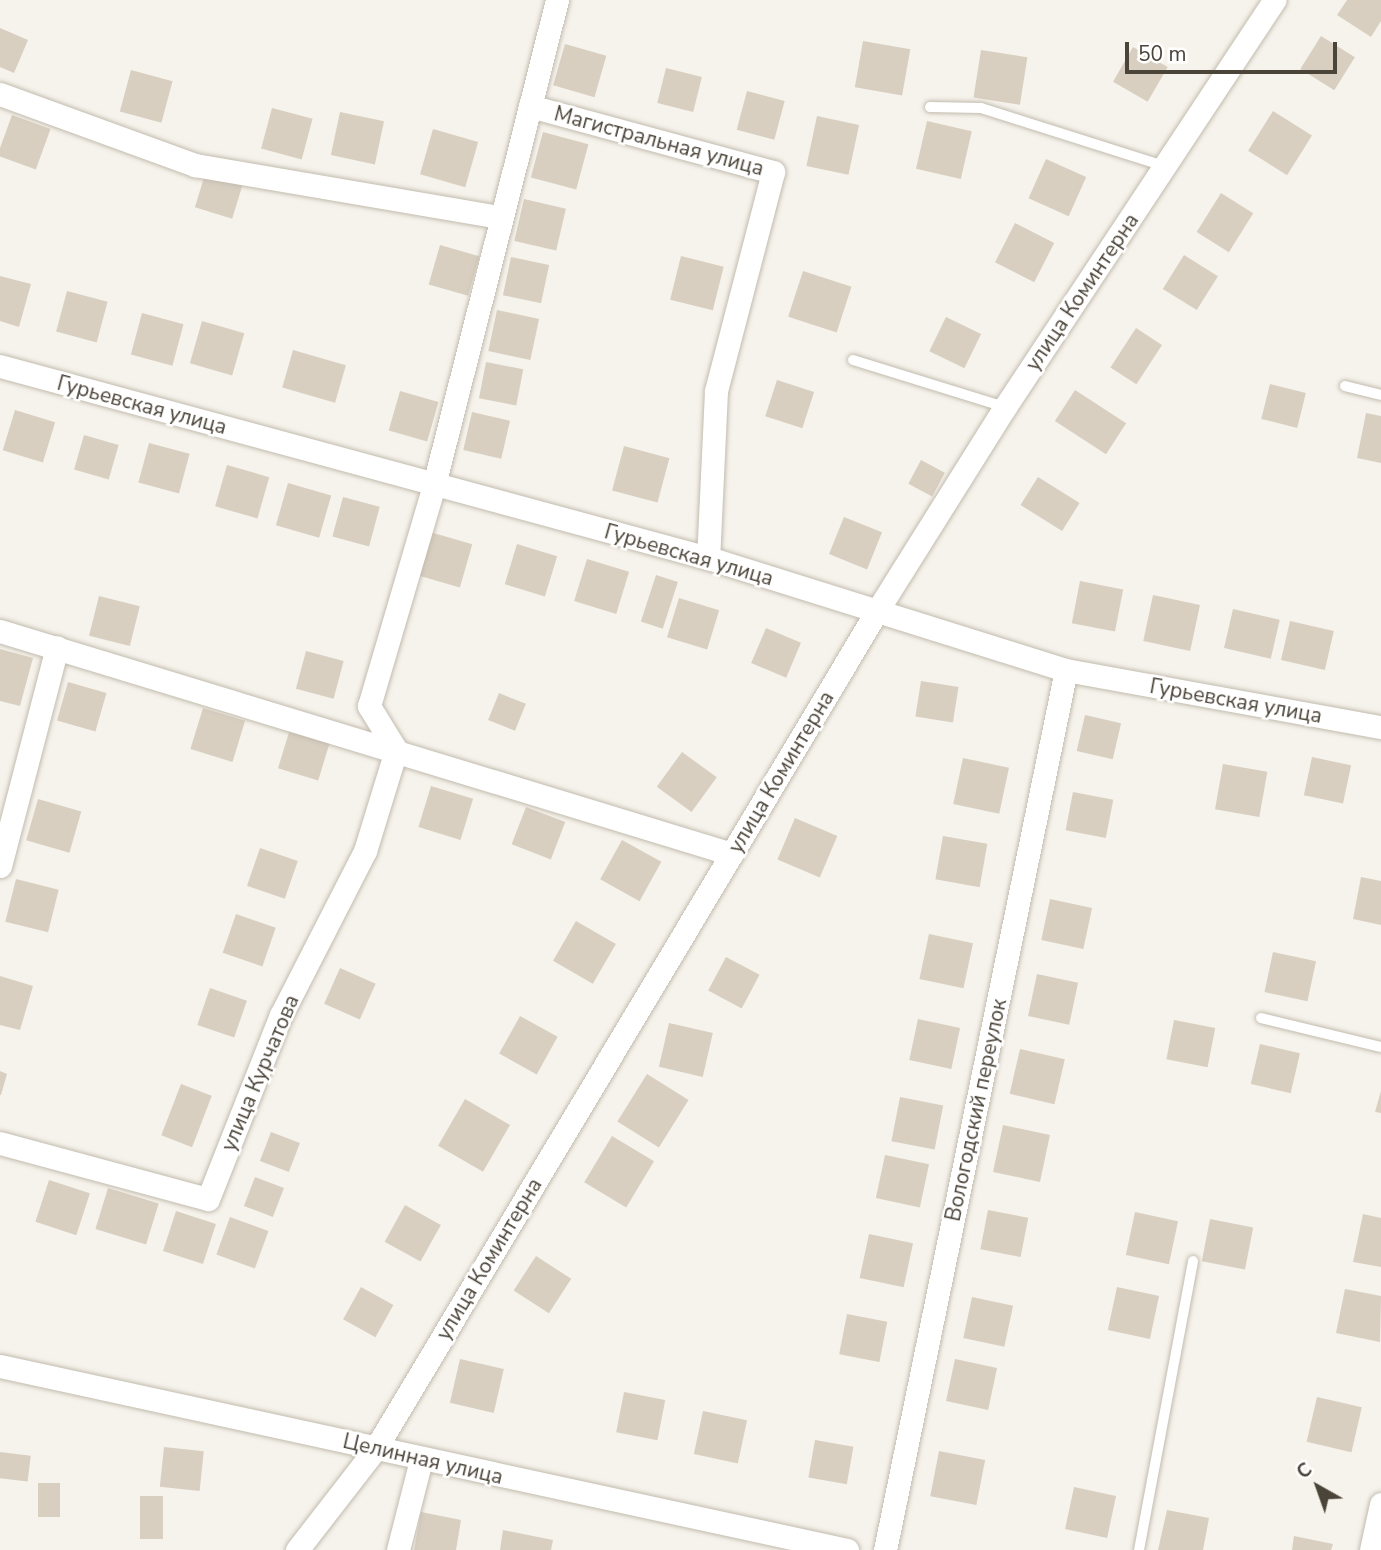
<!DOCTYPE html>
<meta charset="utf-8">
<style>
body{margin:0}
#map{position:relative;width:1381px;height:1550px;overflow:hidden;background:#f6f3ec;font-family:"Nunito Sans",sans-serif}
div>[style]{position:absolute}
[style*='--x']{left:calc(var(--x)*1px);top:calc(var(--y)*1px);width:calc(var(--w)*1px);rotate:calc(var(--a)*1deg)}
.building>*{inset:0;background:#d8cfc1;transform-origin:0 0}
.roads{filter:drop-shadow(0 0 2px #c2bbae) drop-shadow(0 0 2px #c2bbae)}
.lane>*{height:10px;margin:-5px;padding:0 5px;transform-origin:5px;border-radius:5px;background:#fff}
.street>*{height:23px;margin:-11.5px;padding:0 11.5px;transform-origin:11.5px;border-radius:11.5px;background:#fff}
span{translate:-50% -50%;white-space:nowrap;text-align:center;line-height:1.15;-webkit-text-stroke:5px #fff;paint-order:stroke}
.street-label{font-size:21px;color:#4b4439}
.north{position:absolute;left:1283px;top:1452px;width:70px;height:70px;-webkit-text-stroke:5px #fff;paint-order:stroke;rotate:320deg;font-size:19px;font-weight:700;line-height:28px;text-align:center;color:#4b4439}
.north::after{content:'';display:block;margin:auto;width:24px;height:32px;background:#4b4439;clip-path:polygon(50% 0,100% 100%,50% 72%,0 100%)}
.scale{position:absolute;left:1125px;top:42px;width:212px;height:32px;box-sizing:border-box;border:4px solid #4b4439;border-top:0;padding-left:9px;font-size:21px;line-height:24px;white-space:nowrap;color:#4b4439;-webkit-text-stroke:5px #fff;paint-order:stroke}
</style>
<div id="map">
<div class="building">
<div style="clip-path:polygon(1347px 0,1381px 0,1381px 21px,1371px 37px,1337px 15px)"></div>
<div style="clip-path:polygon(0 28px,28px 40px,14px 73px,0 67px)"></div>
<div style="left:1321px;top:36px;width:40px;height:39px;rotate:32deg"></div>
<div style="left:863px;top:41px;width:48px;height:47px;rotate:10deg"></div>
<div style="left:565px;top:44px;width:43px;height:43px;rotate:16deg"></div>
<div style="left:1133px;top:47px;width:40px;height:40px;rotate:30deg"></div>
<div style="left:981px;top:50px;width:47px;height:48px;rotate:9deg"></div>
<div style="left:666px;top:68px;width:37px;height:36px;rotate:14deg"></div>
<div style="left:131px;top:70px;width:43px;height:43px;rotate:15deg"></div>
<div style="left:747px;top:91px;width:39px;height:40px;rotate:15deg"></div>
<div style="left:272px;top:108px;width:42px;height:42px;rotate:15deg"></div>
<div style="left:1273px;top:111px;width:46px;height:47px;rotate:32deg"></div>
<div style="left:340px;top:112px;width:45px;height:44px;rotate:12deg"></div>
<div style="left:12px;top:115px;width:41px;height:43px;rotate:20deg"></div>
<div style="left:817px;top:116px;width:43px;height:51px;rotate:12deg"></div>
<div style="left:927px;top:121px;width:46px;height:49px;rotate:13deg"></div>
<div style="left:433px;top:129px;width:47px;height:47px;rotate:16deg"></div>
<div style="left:543px;top:132px;width:47px;height:47px;rotate:15deg"></div>
<div style="left:1046px;top:159px;width:44px;height:43px;rotate:24deg"></div>
<div style="left:206px;top:171px;width:39px;height:38px;rotate:17deg"></div>
<div style="left:1221px;top:193px;width:38px;height:46px;rotate:32deg"></div>
<div style="left:524px;top:199px;width:43px;height:43px;rotate:13deg"></div>
<div style="left:1015px;top:223px;width:44px;height:44px;rotate:27deg"></div>
<div style="left:440px;top:245px;width:41px;height:41px;rotate:16deg"></div>
<div style="left:1184px;top:255px;width:40px;height:40px;rotate:32deg"></div>
<div style="left:681px;top:256px;width:44px;height:45px;rotate:14deg"></div>
<div style="left:511px;top:257px;width:39px;height:39px;rotate:12deg"></div>
<div style="left:803px;top:271px;width:51px;height:48px;rotate:18deg"></div>
<div style="clip-path:polygon(0 276px,31px 284px,19px 327px,0 321px)"></div>
<div style="left:67px;top:291px;width:42px;height:42px;rotate:15deg"></div>
<div style="left:497px;top:310px;width:43px;height:42px;rotate:12deg"></div>
<div style="left:142px;top:313px;width:43px;height:43px;rotate:15deg"></div>
<div style="left:946px;top:317px;width:39px;height:38px;rotate:26deg"></div>
<div style="left:202px;top:321px;width:44px;height:44px;rotate:16deg"></div>
<div style="left:1136px;top:328px;width:31px;height:47px;rotate:33deg"></div>
<div style="left:293px;top:350px;width:55px;height:39px;rotate:16deg"></div>
<div style="left:486px;top:362px;width:38px;height:37px;rotate:11deg"></div>
<div style="left:777px;top:380px;width:39px;height:38px;rotate:18deg"></div>
<div style="left:1270px;top:384px;width:37px;height:36px;rotate:14deg"></div>
<div style="left:1075px;top:390px;width:61px;height:37px;rotate:33deg"></div>
<div style="left:400px;top:391px;width:40px;height:41px;rotate:16deg"></div>
<div style="left:15px;top:410px;width:42px;height:42px;rotate:17deg"></div>
<div style="left:472px;top:412px;width:39px;height:39px;rotate:13deg"></div>
<div style="clip-path:polygon(1366px 413px,1381px 416px,1381px 463px,1357px 458px)"></div>
<div style="left:84px;top:435px;width:36px;height:36px;rotate:16deg"></div>
<div style="left:149px;top:443px;width:42px;height:41px;rotate:15deg"></div>
<div style="left:624px;top:446px;width:47px;height:46px;rotate:15deg"></div>
<div style="left:921px;top:460px;width:27px;height:27px;rotate:28deg"></div>
<div style="left:227px;top:465px;width:44px;height:43px;rotate:16deg"></div>
<div style="left:1038px;top:477px;width:49px;height:33px;rotate:32deg"></div>
<div style="left:288px;top:483px;width:45px;height:44px;rotate:16deg"></div>
<div style="left:343px;top:497px;width:38px;height:41px;rotate:15deg"></div>
<div style="left:844px;top:517px;width:41px;height:40px;rotate:22deg"></div>
<div style="left:430px;top:532px;width:44px;height:45px;rotate:16deg"></div>
<div style="left:517px;top:544px;width:42px;height:42px;rotate:17deg"></div>
<div style="left:587px;top:559px;width:44px;height:44px;rotate:17deg"></div>
<div style="left:656px;top:575px;width:23px;height:49px;rotate:18deg"></div>
<div style="left:1080px;top:581px;width:44px;height:43px;rotate:11deg"></div>
<div style="left:1153px;top:595px;width:48px;height:47px;rotate:12deg"></div>
<div style="left:99px;top:596px;width:42px;height:41px;rotate:14deg"></div>
<div style="left:679px;top:598px;width:42px;height:41px;rotate:17deg"></div>
<div style="left:1233px;top:609px;width:48px;height:40px;rotate:13deg"></div>
<div style="left:1290px;top:621px;width:45px;height:40px;rotate:13deg"></div>
<div style="left:766px;top:628px;width:38px;height:38px;rotate:23deg"></div>
<div style="clip-path:polygon(0 649px,33px 658px,20px 706px,0 701px)"></div>
<div style="left:306px;top:651px;width:39px;height:39px;rotate:15deg"></div>
<div style="left:921px;top:681px;width:38px;height:36px;rotate:9deg"></div>
<div style="left:68px;top:682px;width:40px;height:40px;rotate:16deg"></div>
<div style="left:499px;top:693px;width:29px;height:29px;rotate:22deg"></div>
<div style="left:203px;top:708px;width:44px;height:43px;rotate:17deg"></div>
<div style="left:1085px;top:715px;width:37px;height:37px;rotate:13deg"></div>
<div style="left:290px;top:729px;width:42px;height:41px;rotate:17deg"></div>
<div style="left:682px;top:752px;width:43px;height:43px;rotate:36deg"></div>
<div style="left:1312px;top:757px;width:40px;height:39px;rotate:12deg"></div>
<div style="left:963px;top:758px;width:47px;height:47px;rotate:12deg"></div>
<div style="left:1223px;top:764px;width:45px;height:46px;rotate:10deg"></div>
<div style="left:431px;top:786px;width:44px;height:43px;rotate:17deg"></div>
<div style="left:1073px;top:792px;width:41px;height:39px;rotate:11deg"></div>
<div style="left:38px;top:799px;width:45px;height:43px;rotate:16deg"></div>
<div style="left:526px;top:807px;width:42px;height:40px;rotate:21deg"></div>
<div style="left:795px;top:818px;width:46px;height:45px;rotate:23deg"></div>
<div style="left:943px;top:836px;width:45px;height:44px;rotate:10deg"></div>
<div style="left:622px;top:840px;width:45px;height:45px;rotate:29deg"></div>
<div style="left:260px;top:848px;width:40px;height:40px;rotate:19deg"></div>
<div style="clip-path:polygon(1361px 877px,1381px 881px,1381px 925px,1353px 919px)"></div>
<div style="left:16px;top:879px;width:44px;height:44px;rotate:14deg"></div>
<div style="left:1050px;top:899px;width:43px;height:42px;rotate:12deg"></div>
<div style="left:236px;top:914px;width:42px;height:41px;rotate:19deg"></div>
<div style="left:576px;top:921px;width:46px;height:46px;rotate:30deg"></div>
<div style="left:929px;top:934px;width:45px;height:46px;rotate:12deg"></div>
<div style="left:1273px;top:952px;width:44px;height:41px;rotate:12deg"></div>
<div style="left:726px;top:957px;width:38px;height:38px;rotate:28deg"></div>
<div style="left:340px;top:968px;width:39px;height:39px;rotate:24deg"></div>
<div style="left:1037px;top:974px;width:42px;height:43px;rotate:12deg"></div>
<div style="clip-path:polygon(0 976px,33px 986px,20px 1030px,0 1025px)"></div>
<div style="left:210px;top:988px;width:39px;height:39px;rotate:19deg"></div>
<div style="left:520px;top:1016px;width:43px;height:43px;rotate:29deg"></div>
<div style="left:918px;top:1019px;width:43px;height:42px;rotate:12deg"></div>
<div style="left:1174px;top:1020px;width:42px;height:40px;rotate:11deg"></div>
<div style="left:669px;top:1023px;width:45px;height:45px;rotate:13deg"></div>
<div style="left:1260px;top:1044px;width:41px;height:41px;rotate:13deg"></div>
<div style="left:1020px;top:1049px;width:46px;height:46px;rotate:13deg"></div>
<div style="clip-path:polygon(0 1071px,7px 1074px,1px 1095px,0 1095px)"></div>
<div style="left:647px;top:1074px;width:49px;height:56px;rotate:32deg"></div>
<div style="left:181px;top:1084px;width:33px;height:55px;rotate:21deg"></div>
<div style="clip-path:polygon(1381px 1091px,1381px 1113px,1375px 1112px)"></div>
<div style="left:900px;top:1097px;width:44px;height:45px;rotate:11deg"></div>
<div style="left:465px;top:1099px;width:52px;height:54px;rotate:30deg"></div>
<div style="left:1003px;top:1125px;width:48px;height:48px;rotate:12deg"></div>
<div style="left:271px;top:1132px;width:31px;height:31px;rotate:21deg"></div>
<div style="left:612px;top:1136px;width:49px;height:54px;rotate:31deg"></div>
<div style="left:885px;top:1155px;width:45px;height:44px;rotate:12deg"></div>
<div style="left:255px;top:1177px;width:31px;height:31px;rotate:21deg"></div>
<div style="left:49px;top:1180px;width:43px;height:44px;rotate:18deg"></div>
<div style="left:108px;top:1188px;width:53px;height:43px;rotate:17deg"></div>
<div style="left:405px;top:1205px;width:41px;height:42px;rotate:29deg"></div>
<div style="left:988px;top:1210px;width:41px;height:40px;rotate:11deg"></div>
<div style="left:176px;top:1211px;width:42px;height:42px;rotate:18deg"></div>
<div style="left:1135px;top:1212px;width:44px;height:44px;rotate:12deg"></div>
<div style="clip-path:polygon(1363px 1214px,1381px 1218px,1381px 1267px,1353px 1262px)"></div>
<div style="left:230px;top:1217px;width:41px;height:40px;rotate:20deg"></div>
<div style="left:1210px;top:1219px;width:44px;height:43px;rotate:11deg"></div>
<div style="left:869px;top:1234px;width:45px;height:45px;rotate:12deg"></div>
<div style="left:536px;top:1256px;width:42px;height:41px;rotate:33deg"></div>
<div style="left:361px;top:1287px;width:37px;height:37px;rotate:29deg"></div>
<div style="left:1117px;top:1287px;width:43px;height:44px;rotate:12deg"></div>
<div style="clip-path:polygon(1345px 1289px,1381px 1296px,1380px 1342px,1336px 1333px)"></div>
<div style="left:972px;top:1297px;width:42px;height:42px;rotate:12deg"></div>
<div style="left:847px;top:1314px;width:41px;height:41px;rotate:11deg"></div>
<div style="left:460px;top:1359px;width:45px;height:45px;rotate:13deg"></div>
<div style="left:955px;top:1359px;width:43px;height:43px;rotate:12deg"></div>
<div style="left:624px;top:1392px;width:42px;height:41px;rotate:11deg"></div>
<div style="left:1317px;top:1397px;width:46px;height:46px;rotate:13deg"></div>
<div style="left:703px;top:1411px;width:45px;height:44px;rotate:12deg"></div>
<div style="left:815px;top:1440px;width:39px;height:38px;rotate:10deg"></div>
<div style="left:164px;top:1447px;width:40px;height:40px;rotate:6deg"></div>
<div style="left:939px;top:1451px;width:47px;height:46px;rotate:11deg"></div>
<div style="left:0;top:1452px;width:31px;height:26px;rotate:7deg"></div>
<div style="left:38px;top:1483px;width:22px;height:34px"></div>
<div style="left:1074px;top:1487px;width:43px;height:43px;rotate:12deg"></div>
<div style="left:140px;top:1496px;width:23px;height:43px"></div>
<div style="clip-path:polygon(1167px 1510px,1209px 1518px,1203px 1550px,1158px 1550px)"></div>
<div style="clip-path:polygon(421px 1512px,461px 1520px,456px 1550px,414px 1550px)"></div>
<div style="clip-path:polygon(503px 1530px,553px 1540px,551px 1550px,500px 1550px)"></div>
<div style="clip-path:polygon(1294px 1536px,1333px 1544px,1331px 1550px,1292px 1550px)"></div>
</div>
<div class="roads">
<div class="lane">
<div style="--x:930;--y:107;--w:51;--a:1.1"></div>
<div style="--x:981;--y:108;--w:192;--a:17.6"></div>
<div style="--x:853;--y:360;--w:159;--a:17.2"></div>
<div style="--x:1345;--y:386;--w:37;--a:14"></div>
<div style="--x:1261;--y:1018;--w:123;--a:13.6"></div>
<div style="--x:1139;--y:1550;--w:294;--a:-79.4"></div>
</div>
<div class="street">
<div style="--x:0;--y:94;--w:208;--a:20"></div>
<div style="--x:195;--y:165;--w:309;--a:9.7"></div>
<div style="--x:530;--y:106;--w:252;--a:15.2"></div>
<div style="--x:773;--y:172;--w:226;--a:104.6"></div>
<div style="--x:716;--y:391;--w:167;--a:92.7"></div>
<div style="--x:0;--y:366;--w:734;--a:15.17"></div>
<div style="--x:708;--y:558;--w:375;--a:17.4"></div>
<div style="--x:1066;--y:670;--w:320;--a:10.3"></div>
<div style="--x:0;--y:631;--w:765;--a:16.94"></div>
<div style="--x:0;--y:866;--w:226;--a:-75.4"></div>
<div style="--x:0;--y:1143;--w:215;--a:15.1"></div>
<div style="--x:208;--y:1199;--w:198;--a:-68.4"></div>
<div style="--x:281;--y:1015;--w:184;--a:-62.9"></div>
<div style="--x:365;--y:851;--w:106;--a:-72.9"></div>
<div style="--x:396;--y:750;--w:52;--a:-121.5"></div>
<div style="--x:369;--y:706;--w:230;--a:-73.6"></div>
<div style="--x:434;--y:485;--w:500;--a:-75.77"></div>
<div style="--x:0;--y:1366;--w:867;--a:12.26"></div>
<div style="--x:297;--y:1550;--w:129;--a:-52.2"></div>
<div style="--x:376;--y:1448;--w:975;--a:-59.1"></div>
<div style="--x:877;--y:611;--w:241;--a:-57.9"></div>
<div style="--x:1005;--y:407;--w:488;--a:-56.5"></div>
<div style="--x:398;--y:1550;--w:93;--a:-75.7"></div>
<div style="--x:885;--y:1550;--w:898;--a:-78.38"></div>
<div style="--x:1371;--y:1550;--w:47;--a:-77.7"></div>
</div>
</div>
<div class="street-label">
<span style="left:659px;top:141px;rotate:15deg">Магистральная улица</span>
<span style="left:1082px;top:292px;rotate:-56deg">улица Коминтерна</span>
<span style="left:142px;top:405px;rotate:15deg">Гурьевская улица</span>
<span style="left:689px;top:555px;rotate:16deg">Гурьевская улица</span>
<span style="left:1236px;top:701px;rotate:10deg">Гурьевская улица</span>
<span style="left:781px;top:772px;rotate:-59deg">улица Коминтерна</span>
<span style="left:260px;top:1073px;rotate:-67deg">улица Курчатова</span>
<span style="left:976px;top:1110px;rotate:-78deg">Вологодский переулок</span>
<span style="left:489px;top:1259px;rotate:-59deg">улица Коминтерна</span>
<span style="left:423px;top:1459px;rotate:13deg">Целинная улица</span>
</div>
<div class="north">С</div>
<div class="scale">50 m</div>
</div>
